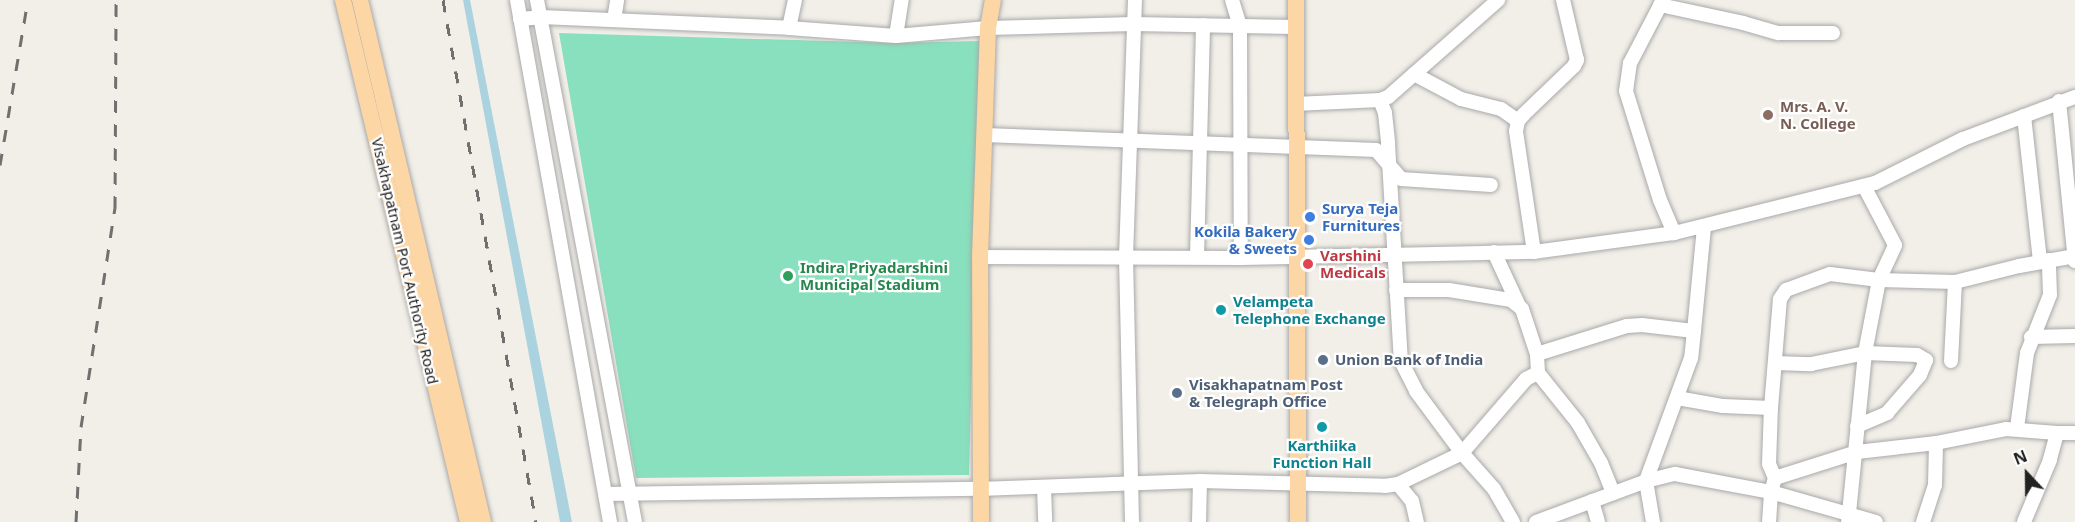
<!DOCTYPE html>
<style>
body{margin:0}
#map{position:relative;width:2075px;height:522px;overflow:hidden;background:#f2efe9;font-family:"Noto Sans",sans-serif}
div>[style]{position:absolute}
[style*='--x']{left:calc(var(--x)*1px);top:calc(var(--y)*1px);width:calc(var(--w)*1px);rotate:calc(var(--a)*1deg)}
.pitch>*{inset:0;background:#88e0be}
.water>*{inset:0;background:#aad3df}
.roads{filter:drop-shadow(0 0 2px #a9a9a9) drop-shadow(0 0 2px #a9a9a9)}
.minor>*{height:14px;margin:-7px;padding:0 7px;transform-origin:7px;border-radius:7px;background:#fff}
.major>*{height:16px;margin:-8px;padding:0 8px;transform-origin:8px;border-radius:8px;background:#fcd6a4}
.rail>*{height:3px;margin-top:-1.5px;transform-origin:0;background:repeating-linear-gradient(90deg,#707070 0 12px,transparent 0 24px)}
.dots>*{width:16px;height:16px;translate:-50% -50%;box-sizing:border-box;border:3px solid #fff;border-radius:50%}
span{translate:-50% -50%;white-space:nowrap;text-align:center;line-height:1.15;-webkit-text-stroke:4.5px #fff;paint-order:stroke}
.education-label{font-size:15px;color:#785e54;font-weight:700}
.left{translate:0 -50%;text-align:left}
.shop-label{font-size:15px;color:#366cbe;font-weight:700}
.right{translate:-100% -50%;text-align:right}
.health-label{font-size:15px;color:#be3a42;font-weight:700}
.street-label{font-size:15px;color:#222}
.leisure-label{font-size:15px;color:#27864d;font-weight:700}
.culture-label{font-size:15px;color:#0d838f;font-weight:700}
.service-label{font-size:15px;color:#4e5e75;font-weight:700}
.north{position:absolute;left:1997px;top:444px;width:60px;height:60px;-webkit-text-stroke:4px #fff;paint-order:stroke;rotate:338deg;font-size:16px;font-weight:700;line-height:24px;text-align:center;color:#222}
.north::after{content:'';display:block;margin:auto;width:21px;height:27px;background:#222;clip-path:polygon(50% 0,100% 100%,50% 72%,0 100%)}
</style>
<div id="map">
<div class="pitch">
<div style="clip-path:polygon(559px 33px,893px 43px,980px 41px,969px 475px,636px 478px)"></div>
</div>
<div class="water">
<div style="clip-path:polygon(463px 0,470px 0,572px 522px,560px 522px)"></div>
</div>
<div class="roads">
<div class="minor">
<div style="--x:517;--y:0;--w:530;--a:79.9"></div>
<div style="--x:537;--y:0;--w:531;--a:79.37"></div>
<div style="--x:1232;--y:0;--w:27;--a:73"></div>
<div style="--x:1240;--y:26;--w:232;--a:89.8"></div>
<div style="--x:1663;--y:0;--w:71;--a:117.6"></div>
<div style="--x:1630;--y:63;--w:28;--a:98"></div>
<div style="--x:1626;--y:91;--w:114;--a:72.7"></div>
<div style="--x:1660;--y:200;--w:36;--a:67"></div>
<div style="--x:1660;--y:5;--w:85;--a:12.2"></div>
<div style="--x:1743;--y:23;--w:37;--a:16"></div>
<div style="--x:1779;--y:33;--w:54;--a:0"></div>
<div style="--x:520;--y:19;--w:21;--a:-5"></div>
<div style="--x:541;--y:17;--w:248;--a:2.5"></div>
<div style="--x:789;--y:28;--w:107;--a:4.3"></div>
<div style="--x:896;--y:36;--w:92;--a:-5"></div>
<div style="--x:988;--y:28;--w:145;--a:-1.6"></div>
<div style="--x:1133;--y:24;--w:161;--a:1.1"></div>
<div style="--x:614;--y:20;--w:20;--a:-81"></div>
<div style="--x:789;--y:28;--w:29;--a:-78"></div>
<div style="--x:896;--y:36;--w:36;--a:-81"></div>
<div style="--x:1414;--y:74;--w:53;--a:28"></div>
<div style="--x:1461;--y:99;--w:41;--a:14"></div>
<div style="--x:1501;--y:109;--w:21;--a:35"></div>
<div style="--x:1380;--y:100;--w:14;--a:69"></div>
<div style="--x:1385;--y:113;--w:31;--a:84"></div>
<div style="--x:1388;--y:144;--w:217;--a:86.6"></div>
<div style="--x:1401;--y:361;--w:34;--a:63"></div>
<div style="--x:1416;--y:391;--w:77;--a:53.4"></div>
<div style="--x:1462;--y:453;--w:98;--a:-49.1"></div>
<div style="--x:1526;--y:379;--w:13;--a:-27"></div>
<div style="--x:1538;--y:373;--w:64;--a:51.3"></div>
<div style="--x:1578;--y:423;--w:46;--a:60.1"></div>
<div style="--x:1601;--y:463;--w:32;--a:68"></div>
<div style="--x:2059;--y:101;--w:161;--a:84.3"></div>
<div style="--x:1295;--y:104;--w:85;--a:-2.7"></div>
<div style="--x:1380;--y:100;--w:9;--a:-21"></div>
<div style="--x:1388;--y:97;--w:147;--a:-41.4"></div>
<div style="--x:2024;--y:116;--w:147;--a:83.7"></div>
<div style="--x:985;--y:135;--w:391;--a:2.2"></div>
<div style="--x:1376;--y:150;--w:38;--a:49"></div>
<div style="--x:1401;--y:179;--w:90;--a:3.8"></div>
<div style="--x:1494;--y:252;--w:57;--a:65.2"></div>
<div style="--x:1534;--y:252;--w:122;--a:-98.5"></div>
<div style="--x:1516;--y:131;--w:10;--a:-79"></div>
<div style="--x:1518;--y:121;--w:9;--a:-49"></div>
<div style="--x:1524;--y:114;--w:69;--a:-43.8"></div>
<div style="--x:1574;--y:66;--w:7;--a:-63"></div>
<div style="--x:1577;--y:60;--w:62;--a:-103.1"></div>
<div style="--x:980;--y:257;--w:261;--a:0.2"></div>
<div style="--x:1241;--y:258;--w:293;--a:-1.2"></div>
<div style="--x:1534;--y:252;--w:141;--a:-7.7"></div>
<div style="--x:1674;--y:233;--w:207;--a:-14"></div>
<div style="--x:1875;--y:183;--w:98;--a:-26.6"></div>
<div style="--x:1963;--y:139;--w:120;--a:-20.6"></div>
<div style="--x:1197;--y:257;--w:232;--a:-88.5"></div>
<div style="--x:1396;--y:290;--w:53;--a:0"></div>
<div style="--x:1449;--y:290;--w:63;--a:9.2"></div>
<div style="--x:1511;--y:300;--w:14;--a:39"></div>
<div style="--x:1522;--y:309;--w:47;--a:71.6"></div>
<div style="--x:1694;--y:331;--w:103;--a:-84.5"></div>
<div style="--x:2031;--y:337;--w:44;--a:-1.3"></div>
<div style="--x:1951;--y:361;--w:79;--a:-87.1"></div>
<div style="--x:1775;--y:363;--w:36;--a:2"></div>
<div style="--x:1811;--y:364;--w:55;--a:-11.5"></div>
<div style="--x:1865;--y:353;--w:170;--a:95.7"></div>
<div style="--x:1538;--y:373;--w:19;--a:-93"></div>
<div style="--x:1537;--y:354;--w:94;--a:-17.3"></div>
<div style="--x:1627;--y:326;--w:15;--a:-4"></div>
<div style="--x:1642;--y:325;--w:52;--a:6.6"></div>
<div style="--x:1694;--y:331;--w:27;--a:96"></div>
<div style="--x:1691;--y:358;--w:131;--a:110.1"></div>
<div style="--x:1646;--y:481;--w:42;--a:80.3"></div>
<div style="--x:1677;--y:398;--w:47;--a:9.9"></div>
<div style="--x:1723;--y:406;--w:48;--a:2.4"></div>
<div style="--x:1857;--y:426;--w:33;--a:-23"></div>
<div style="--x:1887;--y:413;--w:50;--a:-49"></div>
<div style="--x:1920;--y:375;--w:16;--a:-68"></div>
<div style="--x:1926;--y:360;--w:10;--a:-151"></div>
<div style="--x:1917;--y:355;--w:52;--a:-177.8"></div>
<div style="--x:1865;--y:353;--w:74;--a:-79.1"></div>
<div style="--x:1879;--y:280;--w:38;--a:-65"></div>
<div style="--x:1895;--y:245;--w:67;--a:-117.7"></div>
<div style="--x:2017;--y:428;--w:76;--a:-82.4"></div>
<div style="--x:2027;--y:353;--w:62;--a:-68.4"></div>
<div style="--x:2050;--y:295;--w:35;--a:-92"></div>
<div style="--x:2057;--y:433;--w:18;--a:0"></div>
<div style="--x:1775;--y:478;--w:15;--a:-113"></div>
<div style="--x:1769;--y:464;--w:56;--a:-88"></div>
<div style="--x:1771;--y:408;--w:109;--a:-85.3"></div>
<div style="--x:1780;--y:299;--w:11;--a:-56"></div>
<div style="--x:1786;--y:290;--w:47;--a:-20"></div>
<div style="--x:1830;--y:274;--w:49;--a:7"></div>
<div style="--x:1879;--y:280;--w:76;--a:1.5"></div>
<div style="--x:1955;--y:282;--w:66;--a:-14"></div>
<div style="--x:2019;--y:266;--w:57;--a:-10.1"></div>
<div style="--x:1398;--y:484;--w:22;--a:51"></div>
<div style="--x:1412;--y:501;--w:22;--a:77"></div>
<div style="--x:1044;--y:487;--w:35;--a:88"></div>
<div style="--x:605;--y:494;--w:374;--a:-0.8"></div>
<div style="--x:979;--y:489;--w:221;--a:-2.1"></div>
<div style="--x:1200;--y:481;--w:185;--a:1.5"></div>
<div style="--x:1385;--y:486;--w:13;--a:-9"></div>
<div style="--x:1398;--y:484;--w:71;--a:-25.8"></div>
<div style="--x:1462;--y:453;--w:48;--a:48.4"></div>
<div style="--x:1494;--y:489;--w:38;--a:60"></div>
<div style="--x:1592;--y:501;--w:22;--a:74"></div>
<div style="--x:1132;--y:522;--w:265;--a:-91.3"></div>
<div style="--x:1126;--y:257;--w:257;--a:-88"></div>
<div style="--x:1199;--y:522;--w:41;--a:-88.6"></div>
<div style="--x:1536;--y:522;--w:117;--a:-20.4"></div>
<div style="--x:1646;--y:481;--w:30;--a:-14"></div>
<div style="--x:1675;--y:474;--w:98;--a:10.6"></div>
<div style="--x:1771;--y:492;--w:15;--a:-74"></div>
<div style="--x:1775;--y:478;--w:86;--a:-17.6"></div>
<div style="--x:1857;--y:452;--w:80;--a:-6.5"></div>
<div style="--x:1936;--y:443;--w:71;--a:-11.3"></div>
<div style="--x:2006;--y:429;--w:51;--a:4.5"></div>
<div style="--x:2057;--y:433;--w:28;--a:105"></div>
<div style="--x:2050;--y:460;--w:67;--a:112.8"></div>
<div style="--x:1769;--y:522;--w:30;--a:-86"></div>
<div style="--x:1771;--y:492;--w:109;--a:15.9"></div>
<div style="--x:1923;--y:522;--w:39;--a:-72"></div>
<div style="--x:1935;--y:485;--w:42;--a:-88.6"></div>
</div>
<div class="major">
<div style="--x:343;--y:0;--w:537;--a:76.53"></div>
<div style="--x:360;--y:0;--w:536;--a:76.74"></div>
<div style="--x:1296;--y:0;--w:522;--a:89.78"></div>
<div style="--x:981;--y:522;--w:265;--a:-90.2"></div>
<div style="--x:980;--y:257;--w:229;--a:-88"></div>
<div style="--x:988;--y:28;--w:28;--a:-80"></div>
</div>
</div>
<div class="rail">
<div style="--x:443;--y:0;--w:530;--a:79.9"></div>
<div style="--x:0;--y:165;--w:167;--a:-80.4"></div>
<div style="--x:76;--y:522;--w:95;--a:-87"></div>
<div style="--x:81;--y:427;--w:222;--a:-81.2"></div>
<div style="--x:115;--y:208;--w:208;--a:-89.7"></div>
</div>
<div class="dots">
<div style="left:1768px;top:115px;background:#8d6e63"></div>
<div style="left:1310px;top:217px;background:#3f7fe0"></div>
<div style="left:1309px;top:240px;background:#3f7fe0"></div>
<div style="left:1308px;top:264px;background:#e0444e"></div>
<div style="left:788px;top:276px;background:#2e9e5b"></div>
<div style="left:1221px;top:310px;background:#0f9aa8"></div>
<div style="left:1323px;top:360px;background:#5c6f8a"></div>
<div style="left:1177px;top:393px;background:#5c6f8a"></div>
<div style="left:1322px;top:427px;background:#0f9aa8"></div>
</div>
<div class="education-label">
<span class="left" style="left:1780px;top:115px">Mrs. A. V.<br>N. College</span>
</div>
<div class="shop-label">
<span class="left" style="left:1322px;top:217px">Surya Teja<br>Furnitures</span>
<span class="right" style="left:1297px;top:240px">Kokila Bakery<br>&amp; Sweets</span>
</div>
<div class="health-label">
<span class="left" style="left:1320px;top:264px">Varshini<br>Medicals</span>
</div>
<div class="street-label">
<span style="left:405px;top:261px;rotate:77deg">Visakhapatnam Port Authority Road</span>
</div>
<div class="leisure-label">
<span class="left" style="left:800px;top:276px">Indira Priyadarshini<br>Municipal Stadium</span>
</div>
<div class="culture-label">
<span class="left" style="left:1233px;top:310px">Velampeta<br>Telephone Exchange</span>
<span style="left:1322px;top:454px">Karthiika<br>Function Hall</span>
</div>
<div class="service-label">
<span class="left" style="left:1335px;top:360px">Union Bank of India</span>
<span class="left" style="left:1189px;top:393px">Visakhapatnam Post<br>&amp; Telegraph Office</span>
</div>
<div class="north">N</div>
</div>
